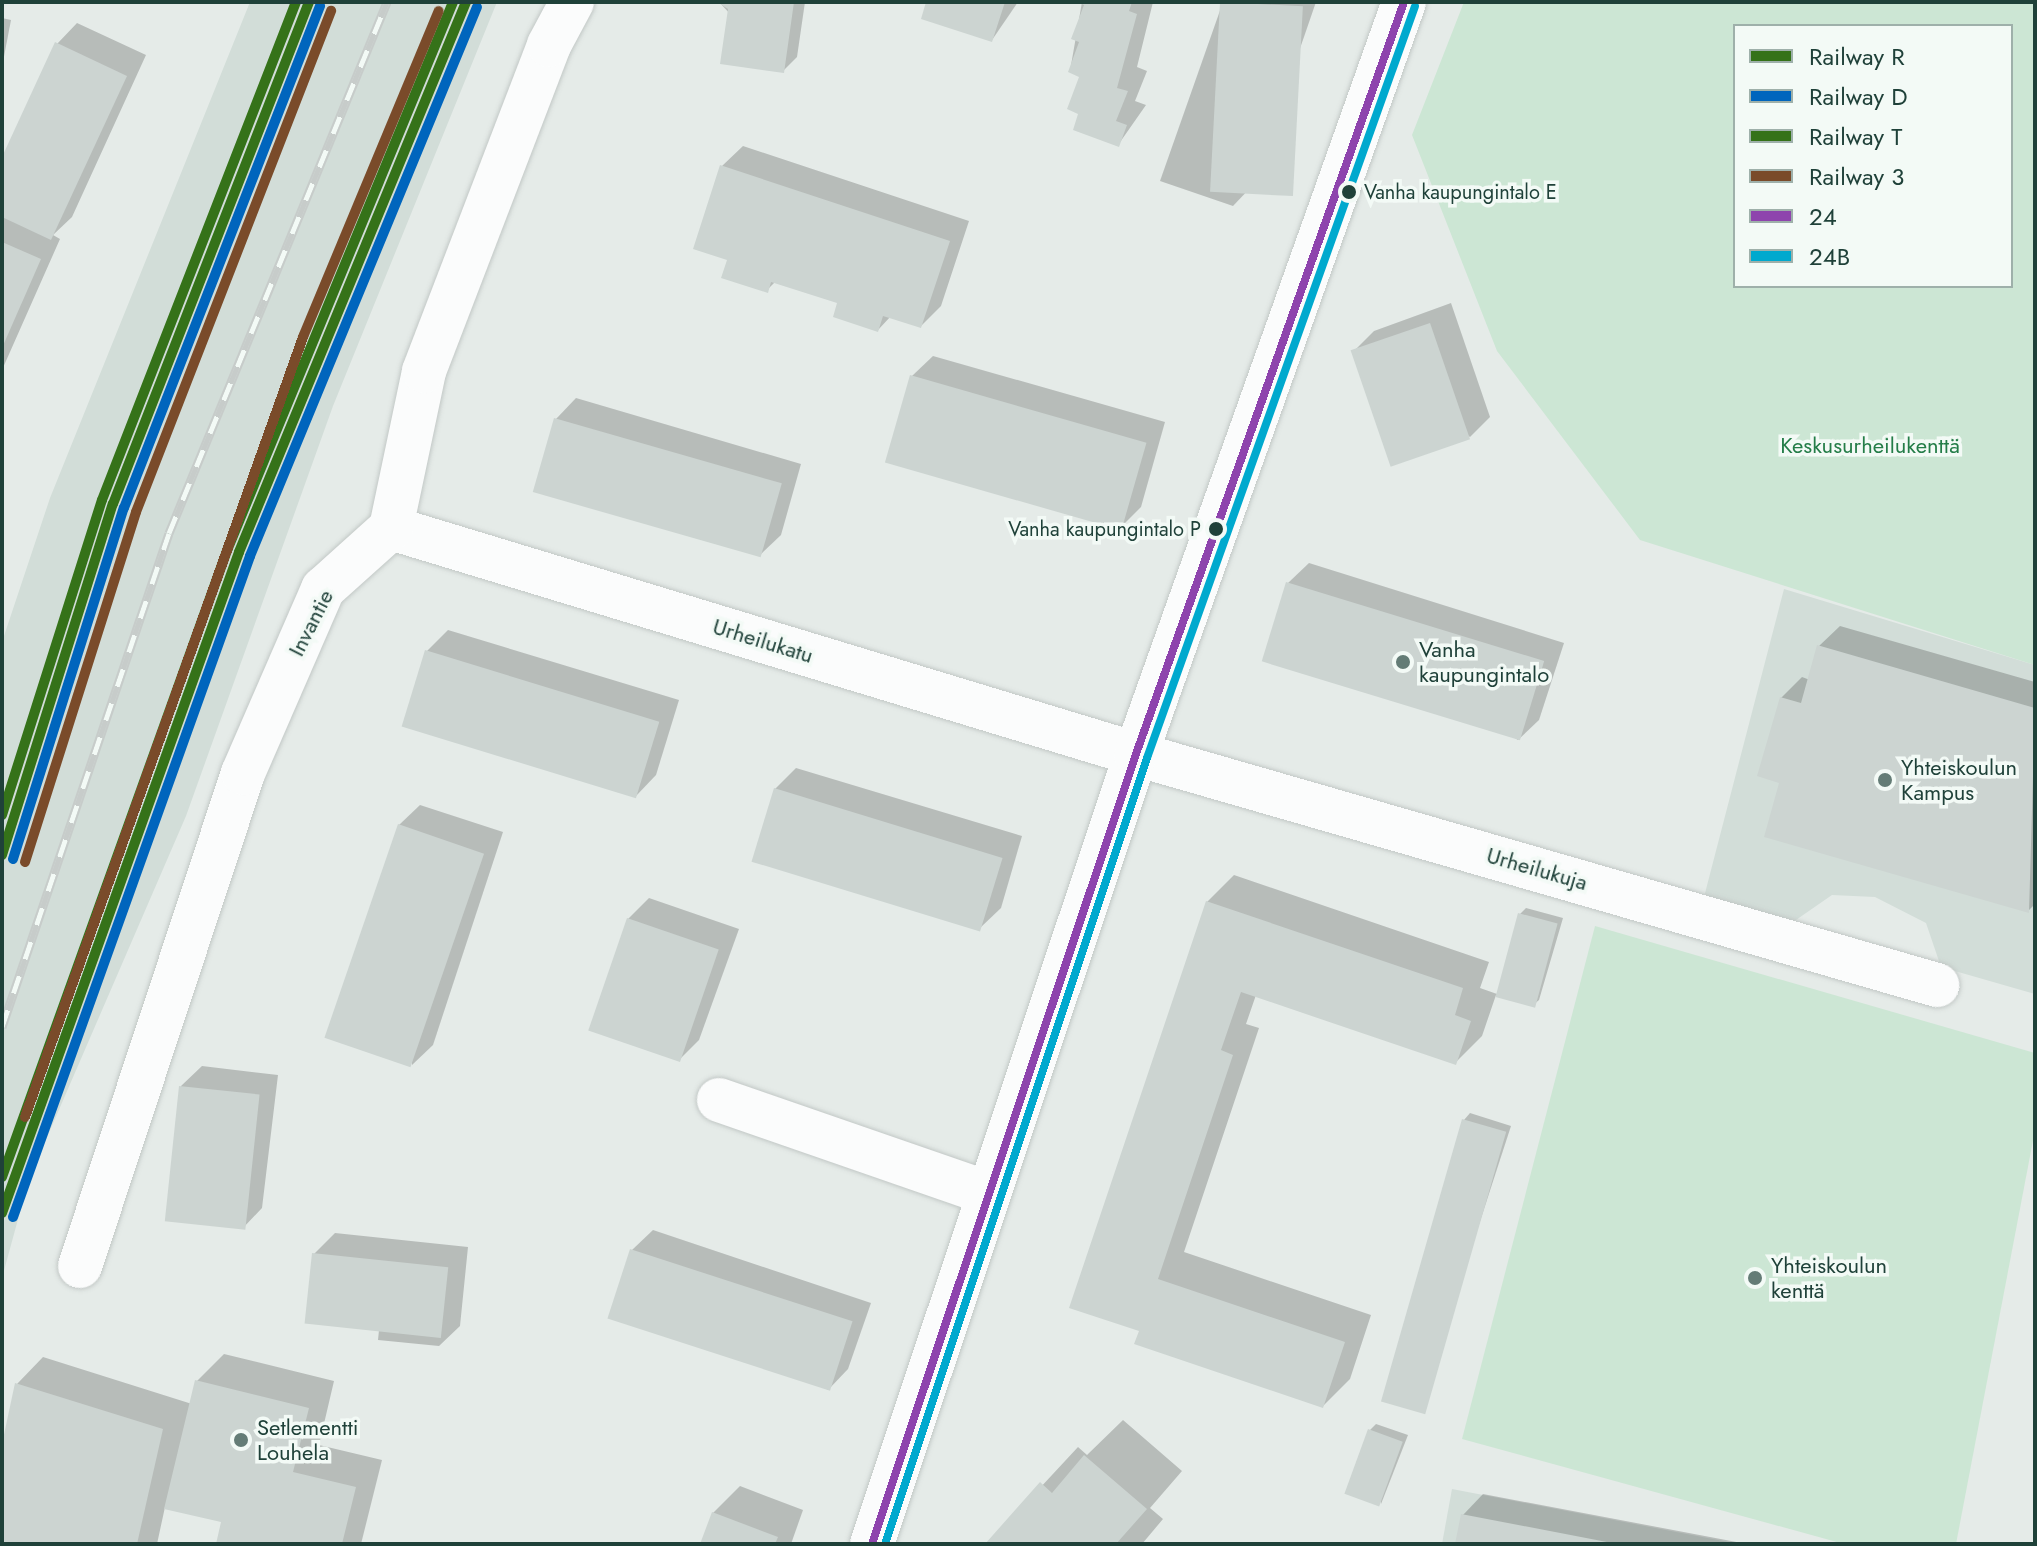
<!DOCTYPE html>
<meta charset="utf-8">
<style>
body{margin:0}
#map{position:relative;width:2037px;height:1546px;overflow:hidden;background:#e5ebe8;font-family:Jost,sans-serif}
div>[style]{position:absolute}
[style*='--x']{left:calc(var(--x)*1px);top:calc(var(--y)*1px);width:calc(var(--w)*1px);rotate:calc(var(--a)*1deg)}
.built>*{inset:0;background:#d2ddd8}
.green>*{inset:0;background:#cce6d4}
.shadow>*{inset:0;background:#0003}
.building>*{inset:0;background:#ccd4d1;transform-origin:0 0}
.roads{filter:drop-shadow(0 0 2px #c2c8c6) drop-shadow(0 0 2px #c2c8c6)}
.minor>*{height:44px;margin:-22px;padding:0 22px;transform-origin:22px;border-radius:22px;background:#fbfcfc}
.rail>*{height:9px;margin-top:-4.5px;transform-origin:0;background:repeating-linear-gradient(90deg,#f3faf6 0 18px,#c7ccca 0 36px);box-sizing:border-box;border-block:2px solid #c7ccca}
.bus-1>*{height:8px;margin:-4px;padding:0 4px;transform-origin:4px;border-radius:4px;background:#8e44ad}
.bus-2>*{height:8px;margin:-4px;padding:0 4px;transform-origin:4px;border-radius:4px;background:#00a9ce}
.rail-1>*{height:10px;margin:-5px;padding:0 5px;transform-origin:5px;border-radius:5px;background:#357219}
.rail-2>*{height:10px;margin:-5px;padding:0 5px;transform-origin:5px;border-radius:5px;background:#0065bd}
.rail-3>*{height:10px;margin:-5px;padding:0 5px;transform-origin:5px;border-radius:5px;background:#357219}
.rail-4>*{height:10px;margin:-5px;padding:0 5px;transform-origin:5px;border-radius:5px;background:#7a4b2a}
.dots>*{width:22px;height:22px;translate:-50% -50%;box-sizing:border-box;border:4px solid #f3faf6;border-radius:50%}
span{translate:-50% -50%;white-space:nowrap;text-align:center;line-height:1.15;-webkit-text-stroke:7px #f3faf6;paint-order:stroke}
.bus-label{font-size:20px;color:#1f4139}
.left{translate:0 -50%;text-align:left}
.right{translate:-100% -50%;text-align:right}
.park-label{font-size:22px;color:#247d48}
.street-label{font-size:22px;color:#1f4139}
.poi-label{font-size:22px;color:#1f4139}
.frame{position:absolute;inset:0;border:4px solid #1f4139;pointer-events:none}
.legend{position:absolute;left:1733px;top:24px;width:280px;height:264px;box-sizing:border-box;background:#f3faf6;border:2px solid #9eb0aa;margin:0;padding:10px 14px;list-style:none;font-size:24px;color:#1f4139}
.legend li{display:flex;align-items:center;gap:16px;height:40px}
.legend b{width:40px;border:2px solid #9eb0aa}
</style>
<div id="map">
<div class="built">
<div style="clip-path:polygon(250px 2px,497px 2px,333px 406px,186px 816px,29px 1179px,2px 1278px,2px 642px,50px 498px)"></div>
<div style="clip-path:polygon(1784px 589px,2035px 665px,2035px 994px,1941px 967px,1926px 923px,1875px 897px,1832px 895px,1793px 922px,1704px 897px)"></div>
<div style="clip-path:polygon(1452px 1489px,1739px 1544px,1442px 1544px)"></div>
</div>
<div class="green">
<div style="clip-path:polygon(evenodd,1464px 2px,2035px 2px,2035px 665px,1640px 540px,1497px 351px,1412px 135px,1464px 2px,2011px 26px,2011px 286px,1735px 286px,1735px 26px,2011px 26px)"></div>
<div style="clip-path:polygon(1595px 926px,2035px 1053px,2035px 1130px,1956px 1544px,1844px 1544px,1462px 1439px)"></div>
</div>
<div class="shadow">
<div style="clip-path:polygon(719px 2px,805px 2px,797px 57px,783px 71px)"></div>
<div style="clip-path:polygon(928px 2px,1018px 2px,992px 40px)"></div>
<div style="clip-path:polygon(1082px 2px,1153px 2px,1137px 67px,1147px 71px,1135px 101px,1146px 105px,1118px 145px,1081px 112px,1082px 76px,1070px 71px)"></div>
<div style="clip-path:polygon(1223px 2px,1316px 2px,1253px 185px,1233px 206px,1160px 181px)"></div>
<div style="clip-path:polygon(2px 18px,11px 20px,2px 67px)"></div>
<div style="clip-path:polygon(77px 23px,146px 55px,72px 217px,53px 235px,60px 239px,2px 370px,2px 162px,57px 44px)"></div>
<div style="clip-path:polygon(743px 146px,969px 221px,941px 306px,921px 326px,891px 316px,878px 330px,840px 302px,776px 281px,767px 290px,730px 259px,722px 166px)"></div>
<div style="clip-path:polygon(1451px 303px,1490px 417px,1470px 437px,1354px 351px,1374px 331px)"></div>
<div style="clip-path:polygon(933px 356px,1165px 422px,1141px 507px,1120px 528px,912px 376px)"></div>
<div style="clip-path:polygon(576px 398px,801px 464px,781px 535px,760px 555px,556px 419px)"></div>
<div style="clip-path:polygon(1309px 563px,1564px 643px,1539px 720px,1518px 740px,1288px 583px)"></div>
<div style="clip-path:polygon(1840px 626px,2035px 682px,2035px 904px,2028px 911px,1782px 781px,1781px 698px,1802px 677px,1810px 680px,1819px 646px)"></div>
<div style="clip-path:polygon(448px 630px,679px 700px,656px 775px,636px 796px,427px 651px)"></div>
<div style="clip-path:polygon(796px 768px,1022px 836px,1001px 908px,980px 928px,775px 789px)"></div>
<div style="clip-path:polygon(420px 805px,503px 832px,433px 1045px,412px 1065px,399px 825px)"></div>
<div style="clip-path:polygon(1234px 875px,1489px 962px,1480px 988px,1497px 994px,1520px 914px,1526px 908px,1563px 918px,1539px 1000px,1532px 1006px,1496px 995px,1482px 1036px,1455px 1063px,1256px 995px,1246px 1024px,1259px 1028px,1184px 1252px,1371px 1315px,1350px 1379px,1323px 1406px,1141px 1330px,1207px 902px)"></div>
<div style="clip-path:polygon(649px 898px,739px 929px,699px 1040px,679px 1060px,628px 919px)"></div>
<div style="clip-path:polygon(202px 1066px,278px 1075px,262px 1208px,242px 1229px,183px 1147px,174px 1146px,181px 1086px)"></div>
<div style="clip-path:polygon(1470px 1113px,1511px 1126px,1418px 1412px,1464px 1120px)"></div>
<div style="clip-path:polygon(653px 1230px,871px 1303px,848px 1369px,828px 1390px,632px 1250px)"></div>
<div style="clip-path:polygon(335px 1233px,468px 1247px,460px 1326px,439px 1346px,378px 1340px,379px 1330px,314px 1254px)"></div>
<div style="clip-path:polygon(224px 1354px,334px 1381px,319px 1445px,382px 1460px,361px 1544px,218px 1544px,223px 1520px,165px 1507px,157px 1544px,2px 1544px,2px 1454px,17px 1384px,43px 1357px,192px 1404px,197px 1381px)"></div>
<div style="clip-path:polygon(1123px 1420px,1182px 1471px,1150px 1508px,1163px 1519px,1142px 1544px,988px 1544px,1078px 1447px,1087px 1455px)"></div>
<div style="clip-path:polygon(1376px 1424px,1408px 1435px,1381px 1504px,1370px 1430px)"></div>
<div style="clip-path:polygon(740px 1486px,803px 1510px,791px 1544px,702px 1544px,713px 1513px)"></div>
<div style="clip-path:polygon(1483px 1494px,1747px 1544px,1457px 1544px,1463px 1515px)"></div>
</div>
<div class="building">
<div style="clip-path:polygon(717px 2px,794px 2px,784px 73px,720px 64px,728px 9px)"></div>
<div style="clip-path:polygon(926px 2px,1005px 2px,992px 42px,921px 19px)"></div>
<div style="clip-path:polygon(1077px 2px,1132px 2px,1129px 11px,1137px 14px,1117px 88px,1128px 91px,1116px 121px,1127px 125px,1119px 147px,1073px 130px,1078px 114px,1067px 109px,1079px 77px,1068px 72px,1079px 42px,1071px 39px,1084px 5px)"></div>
<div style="left:1220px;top:2px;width:83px;height:190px;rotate:3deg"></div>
<div style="clip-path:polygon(55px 42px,127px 76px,51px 240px,2px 217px,2px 157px)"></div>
<div style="clip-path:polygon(720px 165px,950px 241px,921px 328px,883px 316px,878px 332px,833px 317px,837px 303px,771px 282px,768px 293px,721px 278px,727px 260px,693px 249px)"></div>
<div style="clip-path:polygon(2px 242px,41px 259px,2px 348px)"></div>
<div style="left:1430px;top:323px;width:123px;height:84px;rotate:71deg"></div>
<div style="left:910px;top:375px;width:246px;height:91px;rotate:16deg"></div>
<div style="left:554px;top:418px;width:237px;height:77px;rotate:16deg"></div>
<div style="left:1286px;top:582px;width:270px;height:83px;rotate:17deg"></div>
<div style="clip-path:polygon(1817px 645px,2035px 708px,2029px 913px,1764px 837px,1779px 783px,1757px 776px,1780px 697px,1801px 703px)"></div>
<div style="left:425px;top:650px;width:245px;height:80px;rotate:17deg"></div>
<div style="left:774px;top:788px;width:239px;height:77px;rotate:17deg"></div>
<div style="left:398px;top:824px;width:91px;height:226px;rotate:19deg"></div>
<div style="clip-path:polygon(1206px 901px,1463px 988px,1455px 1015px,1471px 1021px,1456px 1065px,1241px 992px,1221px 1050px,1233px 1055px,1158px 1279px,1345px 1342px,1323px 1408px,1134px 1344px,1139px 1331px,1069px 1308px)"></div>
<div style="left:1518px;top:913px;width:41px;height:87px;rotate:15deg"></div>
<div style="left:627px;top:918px;width:97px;height:119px;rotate:19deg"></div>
<div style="left:179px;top:1086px;width:81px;height:136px;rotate:6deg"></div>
<div style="left:1462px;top:1119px;width:46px;height:294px;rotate:16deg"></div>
<div style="left:630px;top:1249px;width:234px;height:73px;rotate:18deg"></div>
<div style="left:312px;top:1253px;width:137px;height:71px;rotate:6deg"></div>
<div style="clip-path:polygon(195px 1380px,309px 1408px,293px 1472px,356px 1487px,342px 1544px,216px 1544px,221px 1522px,164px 1509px)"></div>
<div style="clip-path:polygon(15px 1383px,163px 1429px,137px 1544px,2px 1544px,2px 1444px)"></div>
<div style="left:1368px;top:1429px;width:37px;height:69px;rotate:20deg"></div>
<div style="clip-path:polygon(1084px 1455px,1147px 1509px,1116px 1544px,985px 1544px,1040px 1482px,1052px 1493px)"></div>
<div style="clip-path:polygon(712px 1512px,778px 1537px,775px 1544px,700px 1544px)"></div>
<div style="clip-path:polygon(1461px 1514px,1612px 1543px,1612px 1544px,1455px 1544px)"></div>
</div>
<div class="roads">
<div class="minor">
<div style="--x:391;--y:528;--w:779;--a:16.88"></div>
<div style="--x:1136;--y:754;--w:834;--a:16.09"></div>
<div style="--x:719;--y:1100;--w:284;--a:19.1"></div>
<div style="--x:80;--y:1266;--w:519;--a:-71.7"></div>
<div style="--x:243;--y:773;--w:201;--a:-66.5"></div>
<div style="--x:323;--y:589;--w:91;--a:-41.9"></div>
<div style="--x:391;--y:528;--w:160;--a:-78.1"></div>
<div style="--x:424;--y:371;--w:349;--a:-69"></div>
<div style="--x:549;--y:45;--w:49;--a:-61.9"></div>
<div style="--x:872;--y:1544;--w:833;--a:-71.52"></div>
<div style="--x:1136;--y:754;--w:798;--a:-70.38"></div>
</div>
</div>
<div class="rail">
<div style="--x:2;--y:1027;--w:521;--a:-71.32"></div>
<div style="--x:169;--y:533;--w:574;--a:-67.68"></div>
</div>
<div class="bus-1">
<div style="--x:872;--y:1544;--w:833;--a:-71.52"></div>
<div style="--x:1136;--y:754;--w:798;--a:-70.38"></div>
</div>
<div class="bus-2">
<div style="--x:885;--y:1544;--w:829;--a:-71.57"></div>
<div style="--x:1147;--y:758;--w:798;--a:-70.38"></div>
</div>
<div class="rail-1">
<div style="--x:2;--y:855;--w:368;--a:-72.5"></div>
<div style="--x:113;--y:504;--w:539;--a:-68.67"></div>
<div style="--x:2;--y:1213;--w:702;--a:-70.27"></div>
<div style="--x:239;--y:552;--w:595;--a:-67.57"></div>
</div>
<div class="rail-2">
<div style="--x:13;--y:859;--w:368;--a:-72.5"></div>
<div style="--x:124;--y:508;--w:539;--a:-68.67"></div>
<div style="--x:13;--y:1217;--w:702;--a:-70.27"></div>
<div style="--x:250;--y:556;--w:594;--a:-67.54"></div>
</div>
<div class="rail-3">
<div style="--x:2;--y:815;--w:330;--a:-72.4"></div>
<div style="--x:102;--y:500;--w:534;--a:-68.72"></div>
<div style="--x:2;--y:1177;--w:668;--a:-70.24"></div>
<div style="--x:228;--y:548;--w:591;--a:-67.6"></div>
</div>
<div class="rail-4">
<div style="--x:25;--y:862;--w:367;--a:-72.4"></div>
<div style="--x:136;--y:512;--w:538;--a:-68.73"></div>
<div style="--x:25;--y:1117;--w:828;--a:-70.38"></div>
<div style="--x:303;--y:337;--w:353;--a:-67.4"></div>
</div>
<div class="dots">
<div style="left:1349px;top:192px;background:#1f4139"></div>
<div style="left:1216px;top:529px;background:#1f4139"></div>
<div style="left:1403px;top:662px;background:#647c76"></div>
<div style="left:1885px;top:780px;background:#647c76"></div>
<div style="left:1755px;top:1278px;background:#647c76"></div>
<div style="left:241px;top:1440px;background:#647c76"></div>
</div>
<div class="bus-label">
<span class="left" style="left:1364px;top:192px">Vanha kaupungintalo E</span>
<span class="right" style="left:1201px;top:529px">Vanha kaupungintalo P</span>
</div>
<div class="park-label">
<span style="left:1870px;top:446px">Keskusurheilukenttä</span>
</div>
<div class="street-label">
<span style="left:311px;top:623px;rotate:-63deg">Invantie</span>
<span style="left:763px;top:641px;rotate:17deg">Urheilukatu</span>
<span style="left:1537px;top:869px;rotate:16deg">Urheilukuja</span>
</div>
<div class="poi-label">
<span class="left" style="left:1419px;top:662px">Vanha<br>kaupungintalo</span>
<span class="left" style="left:1901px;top:780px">Yhteiskoulun<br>Kampus</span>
<span class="left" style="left:1771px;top:1278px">Yhteiskoulun<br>kenttä</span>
<span class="left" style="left:257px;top:1440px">Setlementti<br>Louhela</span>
</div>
<div class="frame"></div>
<ul class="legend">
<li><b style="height:10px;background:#357219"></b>Railway R</li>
<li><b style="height:10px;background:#0065bd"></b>Railway D</li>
<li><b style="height:10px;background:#357219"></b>Railway T</li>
<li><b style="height:10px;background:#7a4b2a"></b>Railway 3</li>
<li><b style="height:10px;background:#8e44ad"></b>24</li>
<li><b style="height:10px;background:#00a9ce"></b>24B</li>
</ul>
</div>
